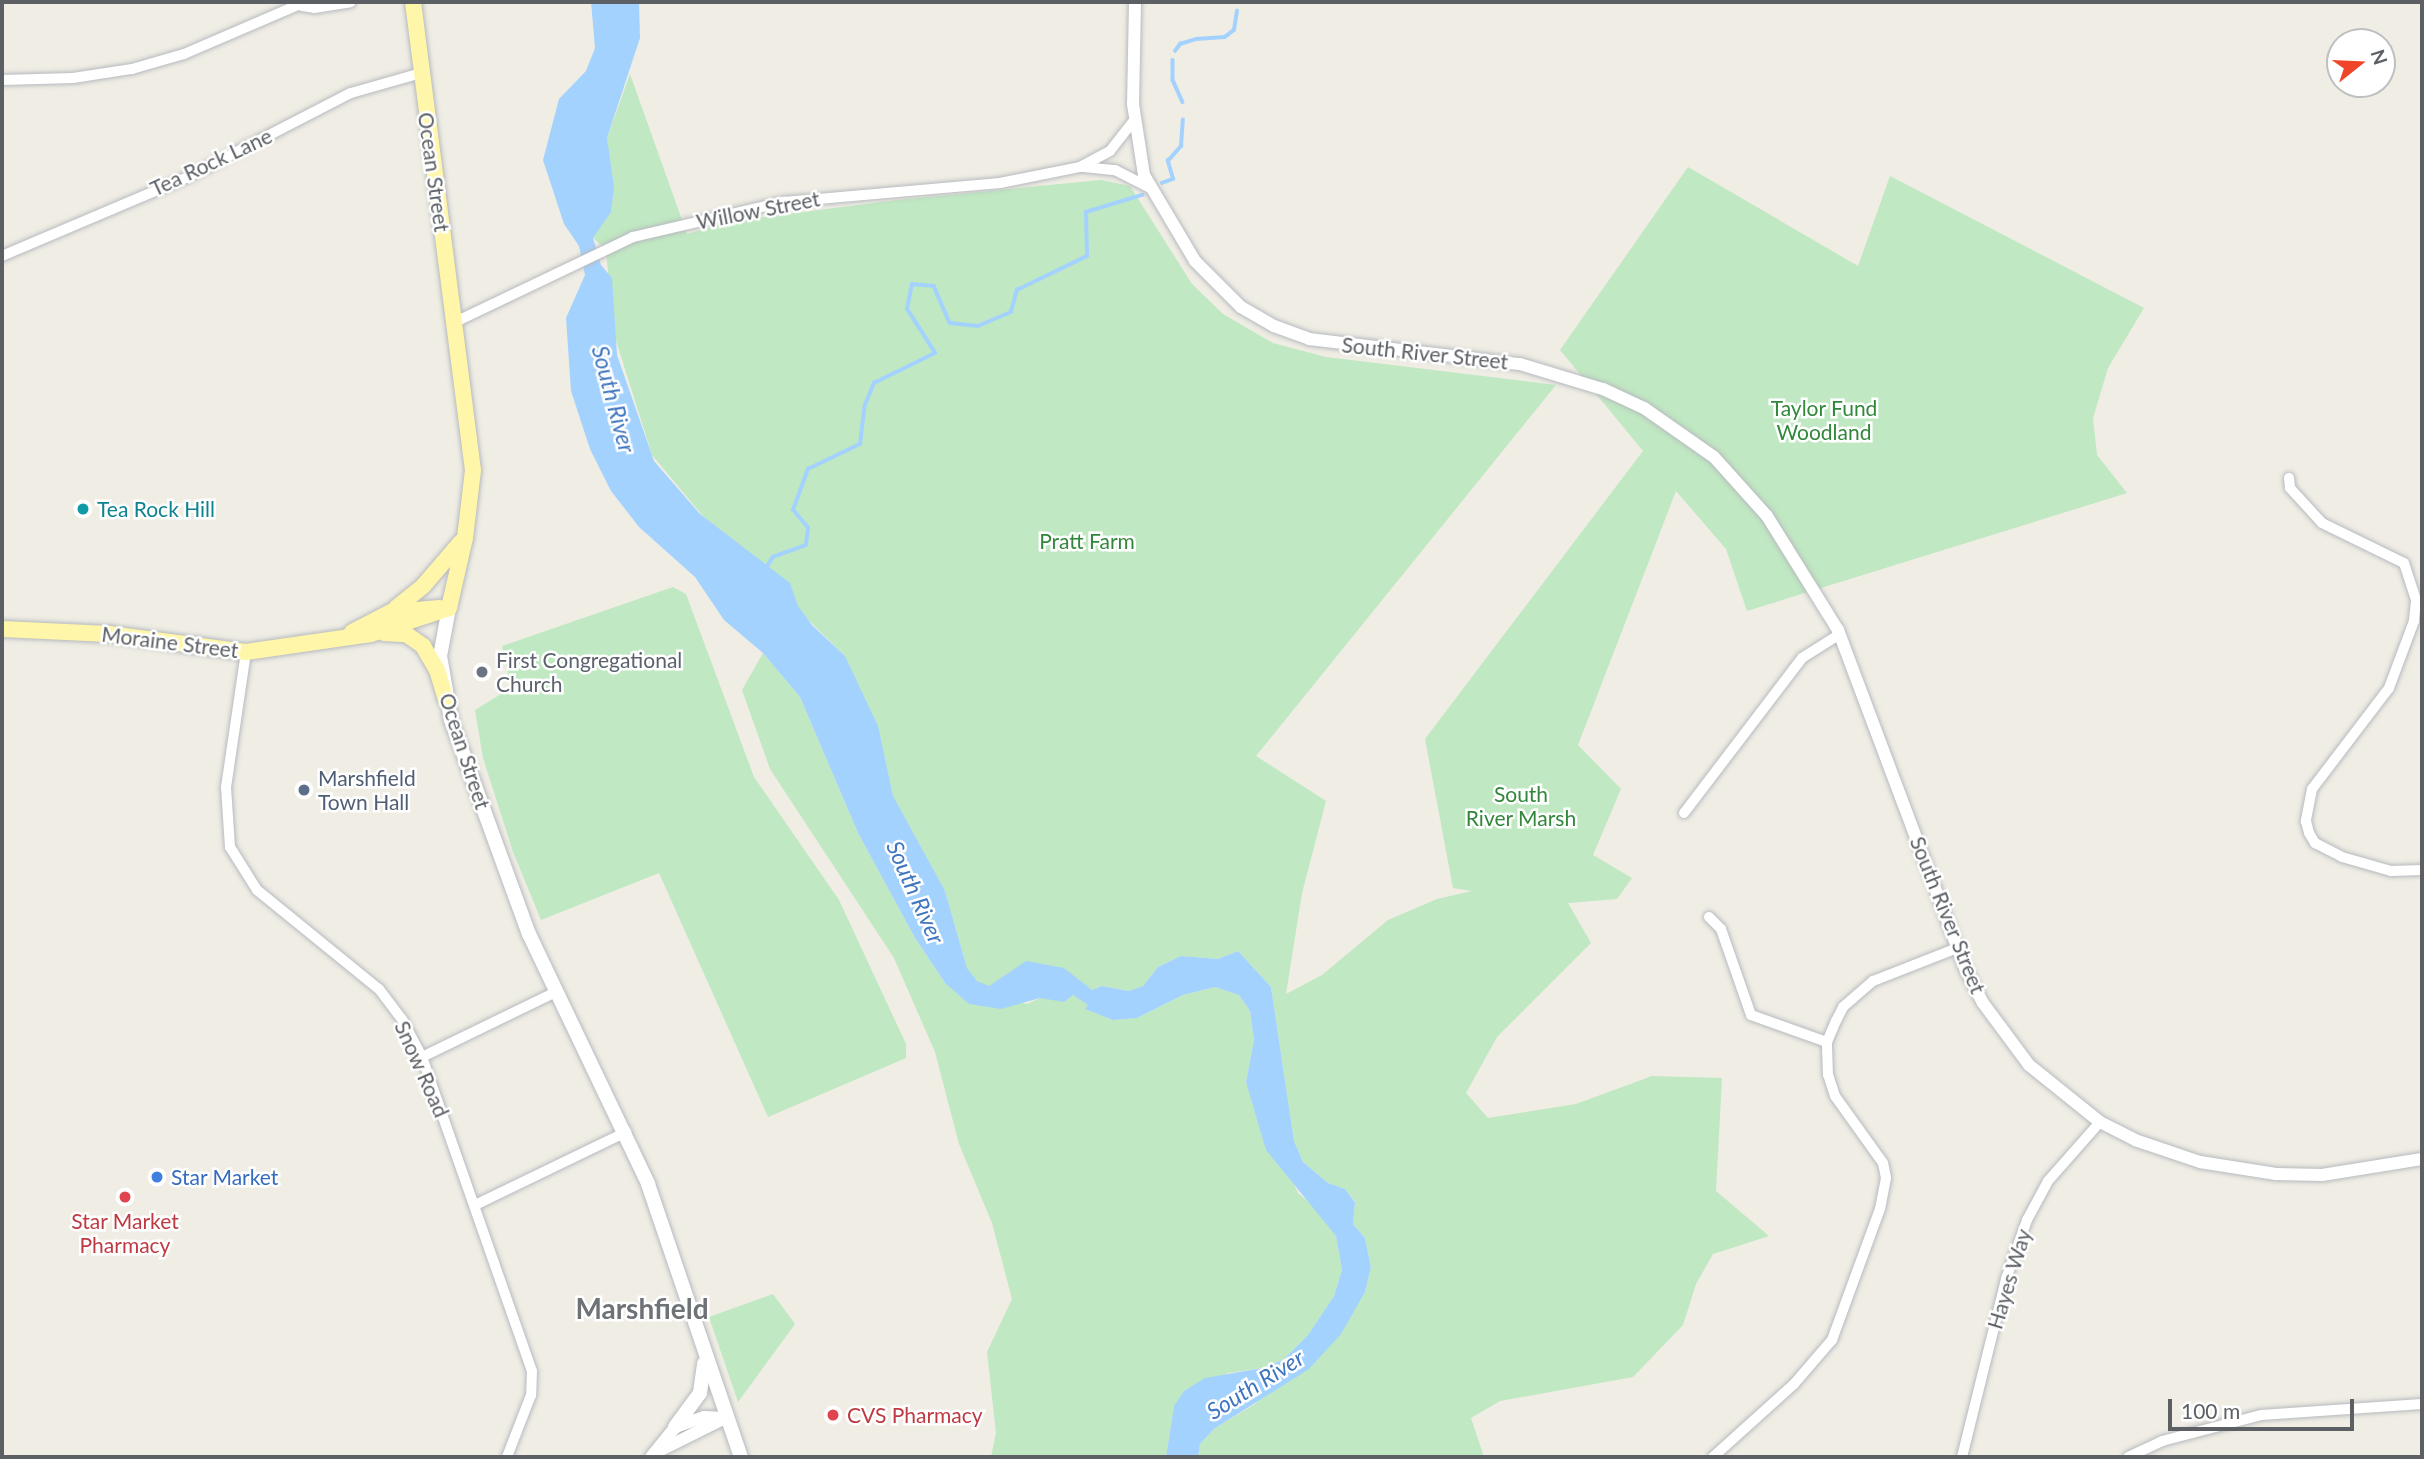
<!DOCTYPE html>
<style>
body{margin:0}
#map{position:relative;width:2424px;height:1459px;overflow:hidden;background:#efede4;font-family:Lato,sans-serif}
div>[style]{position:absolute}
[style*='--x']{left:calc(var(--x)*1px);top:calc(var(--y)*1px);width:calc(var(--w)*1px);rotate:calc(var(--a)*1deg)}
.green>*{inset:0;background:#c0e8c2}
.water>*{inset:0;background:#a4d2ff}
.stream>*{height:3.5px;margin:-1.75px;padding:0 1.75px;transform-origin:1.75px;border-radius:1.75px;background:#a4d2ff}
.roads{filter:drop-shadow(0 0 2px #b7babf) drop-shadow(0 0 2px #b7babf)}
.minor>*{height:10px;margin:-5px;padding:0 5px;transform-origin:5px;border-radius:5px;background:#fff}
.tertiary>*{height:12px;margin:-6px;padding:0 6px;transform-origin:6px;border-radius:6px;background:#fff}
.secondary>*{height:14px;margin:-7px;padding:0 7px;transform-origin:7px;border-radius:7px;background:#fff}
.primary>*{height:16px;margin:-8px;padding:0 8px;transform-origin:8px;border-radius:8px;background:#fff6a9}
.dots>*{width:19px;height:19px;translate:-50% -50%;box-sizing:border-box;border:4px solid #fff;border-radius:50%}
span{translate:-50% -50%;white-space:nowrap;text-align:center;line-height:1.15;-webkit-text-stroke:5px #fff;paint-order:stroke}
.street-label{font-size:21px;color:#5c6065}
.park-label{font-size:21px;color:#32873b}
.culture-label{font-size:21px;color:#0d838f}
.left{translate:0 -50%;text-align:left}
.worship-label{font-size:21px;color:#5b616d}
.service-label{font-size:21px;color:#4e5e75}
.shop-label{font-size:21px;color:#366cbe}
.health-label{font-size:21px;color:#be3a42}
.water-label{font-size:23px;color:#4076bf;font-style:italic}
.district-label{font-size:28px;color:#6d7277;font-weight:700}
.frame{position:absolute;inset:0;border:4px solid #5c6065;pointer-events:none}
.north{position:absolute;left:2326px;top:28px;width:70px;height:70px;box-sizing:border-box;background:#fff;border:2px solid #bebfc1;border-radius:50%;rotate:72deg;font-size:19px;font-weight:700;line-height:28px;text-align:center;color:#5c6065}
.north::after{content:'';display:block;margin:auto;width:24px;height:32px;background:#ef452a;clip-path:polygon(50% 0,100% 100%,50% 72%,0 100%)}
.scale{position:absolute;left:2168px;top:1399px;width:186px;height:32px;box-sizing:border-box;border:4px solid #5c6065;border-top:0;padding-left:9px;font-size:21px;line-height:24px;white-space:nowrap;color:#5c6065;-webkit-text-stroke:5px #fff;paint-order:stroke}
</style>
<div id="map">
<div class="green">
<div style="clip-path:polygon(630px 74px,687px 234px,733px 221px,897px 200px,1101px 180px,1130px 186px,1192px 284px,1223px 314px,1273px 343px,1326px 357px,1556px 385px,1256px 756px,1326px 801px,1302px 893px,1286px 994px,1322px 975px,1388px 920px,1437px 899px,1472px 891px,1453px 888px,1425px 739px,1643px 451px,1560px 350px,1688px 167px,1858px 266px,1890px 176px,2144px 308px,2108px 368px,2093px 418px,2097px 455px,2127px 493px,1747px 611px,1726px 549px,1676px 491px,1578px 745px,1621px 789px,1593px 855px,1632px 878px,1617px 899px,1568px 903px,1591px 943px,1497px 1037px,1466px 1093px,1488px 1118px,1576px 1104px,1652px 1076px,1722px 1078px,1716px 1191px,1769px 1236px,1713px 1254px,1696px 1284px,1683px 1325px,1633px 1377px,1500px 1401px,1471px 1418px,1484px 1457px,1198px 1457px,1200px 1444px,1214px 1429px,1255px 1404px,1354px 1310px,1365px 1292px,1371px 1267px,1365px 1238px,1353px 1224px,1355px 1201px,1345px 1189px,1328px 1183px,1303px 1162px,1294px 1141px,1271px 987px,1238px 951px,1218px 959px,1181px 956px,1158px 967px,1143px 986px,1129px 991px,1102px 986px,1092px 990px,1075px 978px,983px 990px,967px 968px,945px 891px,889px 801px,844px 655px,702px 515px,652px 455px,613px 331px,606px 249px,593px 238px,613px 199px,607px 138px)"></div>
<div style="clip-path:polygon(673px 587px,686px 594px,754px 777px,839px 900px,906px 1044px,906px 1058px,768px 1117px,659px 873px,541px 920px,513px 852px,483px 758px,475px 710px,511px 688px,502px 646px)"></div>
<div style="clip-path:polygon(763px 653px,800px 697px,858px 833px,915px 938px,945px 983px,1027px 1004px,1040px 998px,1073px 995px,1089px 1005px,1086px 1009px,1113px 1020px,1137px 1018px,1183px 995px,1215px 987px,1239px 995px,1250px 1011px,1254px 1040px,1246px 1082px,1298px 1193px,1315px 1207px,1336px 1236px,1342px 1270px,1334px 1296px,1308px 1335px,1283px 1360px,1262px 1368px,1228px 1373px,1174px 1406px,1166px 1457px,991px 1457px,996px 1433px,987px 1352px,1012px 1299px,992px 1223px,959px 1144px,935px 1052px,894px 958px,770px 769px,742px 690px)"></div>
<div style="clip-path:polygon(773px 1294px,795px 1324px,738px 1402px,709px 1317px)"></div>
</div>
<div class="water">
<div style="clip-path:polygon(591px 2px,639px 2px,640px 38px,607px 138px,614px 187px,611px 212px,593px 238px,601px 265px,612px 278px,617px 355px,654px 461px,700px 514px,790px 583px,798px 606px,812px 625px,845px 656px,878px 726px,893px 796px,945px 891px,967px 968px,977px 981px,989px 986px,1026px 961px,1064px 968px,1092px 990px,1102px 986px,1129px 991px,1143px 986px,1158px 967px,1181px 956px,1218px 959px,1238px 951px,1271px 987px,1294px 1141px,1303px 1162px,1328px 1183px,1345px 1189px,1355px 1202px,1353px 1224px,1365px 1238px,1371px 1267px,1365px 1292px,1341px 1334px,1309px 1369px,1214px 1429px,1200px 1444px,1198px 1457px,1166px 1457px,1174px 1406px,1184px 1391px,1205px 1378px,1262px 1368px,1283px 1360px,1308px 1335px,1334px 1296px,1342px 1270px,1336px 1236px,1266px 1150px,1246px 1082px,1254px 1040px,1250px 1011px,1239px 995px,1215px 987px,1183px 995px,1137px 1018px,1113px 1020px,1085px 1009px,1088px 1005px,1073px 995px,1064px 1002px,1040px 998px,1001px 1009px,969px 1004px,945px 983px,915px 938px,858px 833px,800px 697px,763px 653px,724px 620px,695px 577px,639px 527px,611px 491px,590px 449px,571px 391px,566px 318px,585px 275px,579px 246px,564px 224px,543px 160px,559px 99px,586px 71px,595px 48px)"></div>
</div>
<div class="stream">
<div style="--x:1175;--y:51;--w:9;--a:-54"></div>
<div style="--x:1180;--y:44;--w:17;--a:-17"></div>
<div style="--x:1196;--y:39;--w:29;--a:-4"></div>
<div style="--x:1225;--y:37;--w:11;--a:-38"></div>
<div style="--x:1234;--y:30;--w:19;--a:-81"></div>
<div style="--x:1173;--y:60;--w:20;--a:90"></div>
<div style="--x:1173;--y:80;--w:24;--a:66"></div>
<div style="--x:1162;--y:183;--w:12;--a:-20"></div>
<div style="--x:1173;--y:179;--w:19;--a:-106"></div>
<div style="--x:1168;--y:161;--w:20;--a:-49"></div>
<div style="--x:1181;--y:146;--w:26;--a:-86"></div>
<div style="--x:766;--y:568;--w:13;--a:-58"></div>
<div style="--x:773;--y:557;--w:35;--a:-20"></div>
<div style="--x:806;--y:545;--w:17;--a:-83"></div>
<div style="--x:808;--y:528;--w:23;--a:-130"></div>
<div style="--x:793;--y:510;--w:44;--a:-69.9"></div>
<div style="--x:808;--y:469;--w:58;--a:-25.7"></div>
<div style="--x:860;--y:444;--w:39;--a:-83"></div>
<div style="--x:865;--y:405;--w:24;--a:-68"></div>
<div style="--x:874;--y:383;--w:68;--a:-26.2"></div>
<div style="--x:935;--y:353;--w:52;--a:-122.5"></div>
<div style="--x:907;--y:309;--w:25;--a:-79"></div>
<div style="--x:912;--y:284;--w:22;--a:5"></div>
<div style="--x:934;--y:286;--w:40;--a:66.6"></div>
<div style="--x:950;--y:323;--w:28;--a:6"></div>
<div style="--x:978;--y:326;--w:36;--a:-23"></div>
<div style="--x:1011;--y:312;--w:23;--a:-75"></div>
<div style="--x:1017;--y:290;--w:78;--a:-25.9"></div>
<div style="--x:1087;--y:256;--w:44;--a:-91.3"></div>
<div style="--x:1086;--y:212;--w:59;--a:-16.9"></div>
</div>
<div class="roads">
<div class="minor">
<div style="--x:302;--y:6;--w:12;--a:9"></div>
<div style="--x:314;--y:8;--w:37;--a:-9"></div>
<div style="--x:2;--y:80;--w:71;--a:-1.6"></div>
<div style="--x:73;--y:78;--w:60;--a:-8.7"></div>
<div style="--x:132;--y:69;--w:54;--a:-16.1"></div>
<div style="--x:184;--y:54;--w:132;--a:-23.3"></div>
<div style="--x:1084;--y:167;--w:31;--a:6"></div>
<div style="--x:1115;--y:170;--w:39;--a:27"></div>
<div style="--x:2;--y:256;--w:202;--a:-23"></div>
<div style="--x:188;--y:177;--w:183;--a:-27.3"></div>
<div style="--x:351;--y:93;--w:73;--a:-15.9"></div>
<div style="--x:455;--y:322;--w:197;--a:-25.5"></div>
<div style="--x:633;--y:237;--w:155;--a:-13.1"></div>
<div style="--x:784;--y:202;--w:217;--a:-5"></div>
<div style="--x:1000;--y:183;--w:82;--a:-11.3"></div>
<div style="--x:1080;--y:167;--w:34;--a:-28"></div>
<div style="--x:1110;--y:151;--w:39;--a:-52"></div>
<div style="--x:2289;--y:478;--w:10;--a:84"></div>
<div style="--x:2290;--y:488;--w:47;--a:47.6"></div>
<div style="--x:2322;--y:523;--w:91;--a:26"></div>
<div style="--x:2404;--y:563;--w:40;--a:72"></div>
<div style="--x:2416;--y:601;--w:20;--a:96"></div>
<div style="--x:2414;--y:621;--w:72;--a:110.5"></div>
<div style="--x:2389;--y:688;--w:127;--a:127.3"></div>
<div style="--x:2312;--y:789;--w:33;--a:101"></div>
<div style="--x:2306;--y:821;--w:12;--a:76"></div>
<div style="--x:2309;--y:833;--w:12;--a:59"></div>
<div style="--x:2315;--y:843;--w:30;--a:27"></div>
<div style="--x:2342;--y:857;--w:51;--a:15.9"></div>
<div style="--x:2391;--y:871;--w:31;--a:-2"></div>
<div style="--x:246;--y:652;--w:136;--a:98.4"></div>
<div style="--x:226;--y:787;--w:60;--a:86.2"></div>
<div style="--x:230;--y:847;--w:51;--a:57.9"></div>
<div style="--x:257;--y:890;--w:157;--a:39.1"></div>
<div style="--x:379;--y:989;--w:38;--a:53"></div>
<div style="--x:402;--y:1019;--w:43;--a:62.2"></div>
<div style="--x:422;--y:1057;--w:333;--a:70.7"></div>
<div style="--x:532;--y:1371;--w:24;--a:92"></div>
<div style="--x:531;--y:1395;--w:66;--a:111.2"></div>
<div style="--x:1684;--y:813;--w:195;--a:-52.7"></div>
<div style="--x:1802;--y:658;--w:45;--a:-32.3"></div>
<div style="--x:1709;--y:917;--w:17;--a:45"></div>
<div style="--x:1721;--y:929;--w:91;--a:70.8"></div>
<div style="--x:1751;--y:1015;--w:81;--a:19.6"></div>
<div style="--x:422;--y:1057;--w:147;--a:-25.9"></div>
<div style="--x:475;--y:1205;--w:168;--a:-25.8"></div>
<div style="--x:1713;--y:1457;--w:109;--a:-42"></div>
<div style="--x:1794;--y:1384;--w:58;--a:-49.2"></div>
<div style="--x:1832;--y:1340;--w:140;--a:-69.9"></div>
<div style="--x:1880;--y:1209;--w:32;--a:-79"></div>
<div style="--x:1886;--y:1178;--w:15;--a:-101"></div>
<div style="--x:1883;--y:1163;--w:82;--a:-125.6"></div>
<div style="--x:1835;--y:1096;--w:22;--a:-108"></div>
<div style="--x:1828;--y:1075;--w:33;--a:-92"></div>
<div style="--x:1827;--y:1042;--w:23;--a:-67"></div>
<div style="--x:1836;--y:1021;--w:16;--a:-63"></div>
<div style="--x:1843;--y:1007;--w:40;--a:-41"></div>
<div style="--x:1873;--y:981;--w:90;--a:-21.4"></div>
<div style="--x:1962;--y:1457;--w:183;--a:-76.1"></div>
<div style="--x:2006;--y:1279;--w:63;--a:-70.4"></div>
<div style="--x:2027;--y:1220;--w:44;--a:-61.7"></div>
<div style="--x:2048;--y:1181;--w:79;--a:-48.6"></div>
<div style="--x:2128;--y:1457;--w:38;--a:-25"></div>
<div style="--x:2162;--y:1441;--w:102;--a:-14.7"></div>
<div style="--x:2261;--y:1415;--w:161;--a:-3.9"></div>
</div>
<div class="tertiary">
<div style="--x:1135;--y:2;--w:102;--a:91.1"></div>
<div style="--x:1133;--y:104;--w:72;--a:81.2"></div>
<div style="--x:1144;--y:175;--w:100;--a:59.3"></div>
<div style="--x:1195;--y:261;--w:65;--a:45"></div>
<div style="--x:1241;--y:307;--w:38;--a:30"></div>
<div style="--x:1274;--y:326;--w:37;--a:20"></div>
<div style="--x:1309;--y:339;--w:212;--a:6.8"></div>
<div style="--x:1520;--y:364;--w:87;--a:16.8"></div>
<div style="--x:1603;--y:389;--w:45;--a:24.9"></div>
<div style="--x:1644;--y:408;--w:85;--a:35"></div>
<div style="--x:1714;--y:457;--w:79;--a:48.1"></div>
<div style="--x:1767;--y:516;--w:134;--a:58.1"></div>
<div style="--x:1838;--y:630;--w:361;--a:69.4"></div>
<div style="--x:1965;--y:968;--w:39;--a:63"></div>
<div style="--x:1983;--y:1003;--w:77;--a:53.4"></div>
<div style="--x:2029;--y:1065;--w:91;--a:38.8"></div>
<div style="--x:2100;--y:1122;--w:39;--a:27"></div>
<div style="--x:2135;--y:1140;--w:69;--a:18.7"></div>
<div style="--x:2200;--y:1162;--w:77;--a:9"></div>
<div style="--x:2276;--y:1174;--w:46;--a:1.2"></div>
<div style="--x:2322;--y:1175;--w:101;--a:-9.1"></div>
<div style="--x:655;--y:1453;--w:78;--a:-26.6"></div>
<div style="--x:651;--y:1457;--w:38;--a:-51"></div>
<div style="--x:675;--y:1427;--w:31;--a:-19"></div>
<div style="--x:704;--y:1417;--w:21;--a:3"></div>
</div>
<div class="secondary">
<div style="--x:449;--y:608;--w:49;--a:100.6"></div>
<div style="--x:440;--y:656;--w:65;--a:80.2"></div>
<div style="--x:451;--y:720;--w:228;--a:70"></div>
<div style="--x:529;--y:934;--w:277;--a:64.5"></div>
<div style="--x:648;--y:1184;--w:288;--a:71.2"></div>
<div style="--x:675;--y:1427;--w:42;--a:-53.7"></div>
<div style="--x:700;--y:1393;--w:30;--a:-82"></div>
</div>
<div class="primary">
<div style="--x:413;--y:2;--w:472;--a:82.7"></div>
<div style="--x:473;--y:470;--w:68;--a:96.7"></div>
<div style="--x:465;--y:538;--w:72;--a:102.9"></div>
<div style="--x:396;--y:608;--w:36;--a:-39"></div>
<div style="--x:424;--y:585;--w:57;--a:-49.3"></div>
<div style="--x:2;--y:629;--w:107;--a:2.7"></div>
<div style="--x:109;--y:634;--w:138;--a:7.5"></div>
<div style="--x:246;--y:652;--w:126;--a:-8.2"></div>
<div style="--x:371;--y:634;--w:82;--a:-18.4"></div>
<div style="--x:352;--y:632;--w:44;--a:-27.1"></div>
<div style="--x:391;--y:612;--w:49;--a:-4.7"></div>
<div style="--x:384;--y:633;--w:22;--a:3"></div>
<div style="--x:406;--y:634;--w:21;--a:35"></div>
<div style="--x:423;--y:646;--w:28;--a:60"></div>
<div style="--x:437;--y:670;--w:31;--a:73"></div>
</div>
</div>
<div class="dots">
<div style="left:83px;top:509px;background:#0f9aa8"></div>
<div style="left:482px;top:672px;background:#6b7280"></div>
<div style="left:304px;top:790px;background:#5c6f8a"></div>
<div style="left:157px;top:1177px;background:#3f7fe0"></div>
<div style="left:125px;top:1197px;background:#e0444e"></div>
<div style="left:833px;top:1415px;background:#e0444e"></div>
</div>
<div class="street-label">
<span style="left:211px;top:162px;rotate:-25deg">Tea Rock Lane</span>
<span style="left:434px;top:172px;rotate:82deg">Ocean Street</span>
<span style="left:758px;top:210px;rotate:-11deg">Willow Street</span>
<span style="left:1425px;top:353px;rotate:6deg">South River Street</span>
<span style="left:170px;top:642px;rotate:7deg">Moraine Street</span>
<span style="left:465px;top:751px;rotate:72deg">Ocean Street</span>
<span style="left:1948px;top:915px;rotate:68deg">South River Street</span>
<span style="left:422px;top:1069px;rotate:66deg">Snow Road</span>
<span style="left:2009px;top:1279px;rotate:-73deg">Hayes Way</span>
</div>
<div class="park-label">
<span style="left:1824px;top:420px">Taylor Fund<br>Woodland</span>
<span style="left:1087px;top:541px">Pratt Farm</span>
<span style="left:1521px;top:806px">South<br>River Marsh</span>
</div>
<div class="culture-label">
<span class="left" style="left:97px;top:509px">Tea Rock Hill</span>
</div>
<div class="worship-label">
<span class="left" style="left:496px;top:672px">First Congregational<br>Church</span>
</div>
<div class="service-label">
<span class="left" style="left:318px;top:790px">Marshfield<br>Town Hall</span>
</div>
<div class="shop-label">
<span class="left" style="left:171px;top:1177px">Star Market</span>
</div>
<div class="health-label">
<span style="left:125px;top:1233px">Star Market<br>Pharmacy</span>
<span class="left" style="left:847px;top:1415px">CVS Pharmacy</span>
</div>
<div class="water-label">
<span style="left:614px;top:399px;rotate:75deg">South River</span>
<span style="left:916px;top:892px;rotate:66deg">South River</span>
<span style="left:1255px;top:1384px;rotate:-32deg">South River</span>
</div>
<div class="district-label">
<span style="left:642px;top:1308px">Marshfield</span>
</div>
<div class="frame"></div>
<div class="north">N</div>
<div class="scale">100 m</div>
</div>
